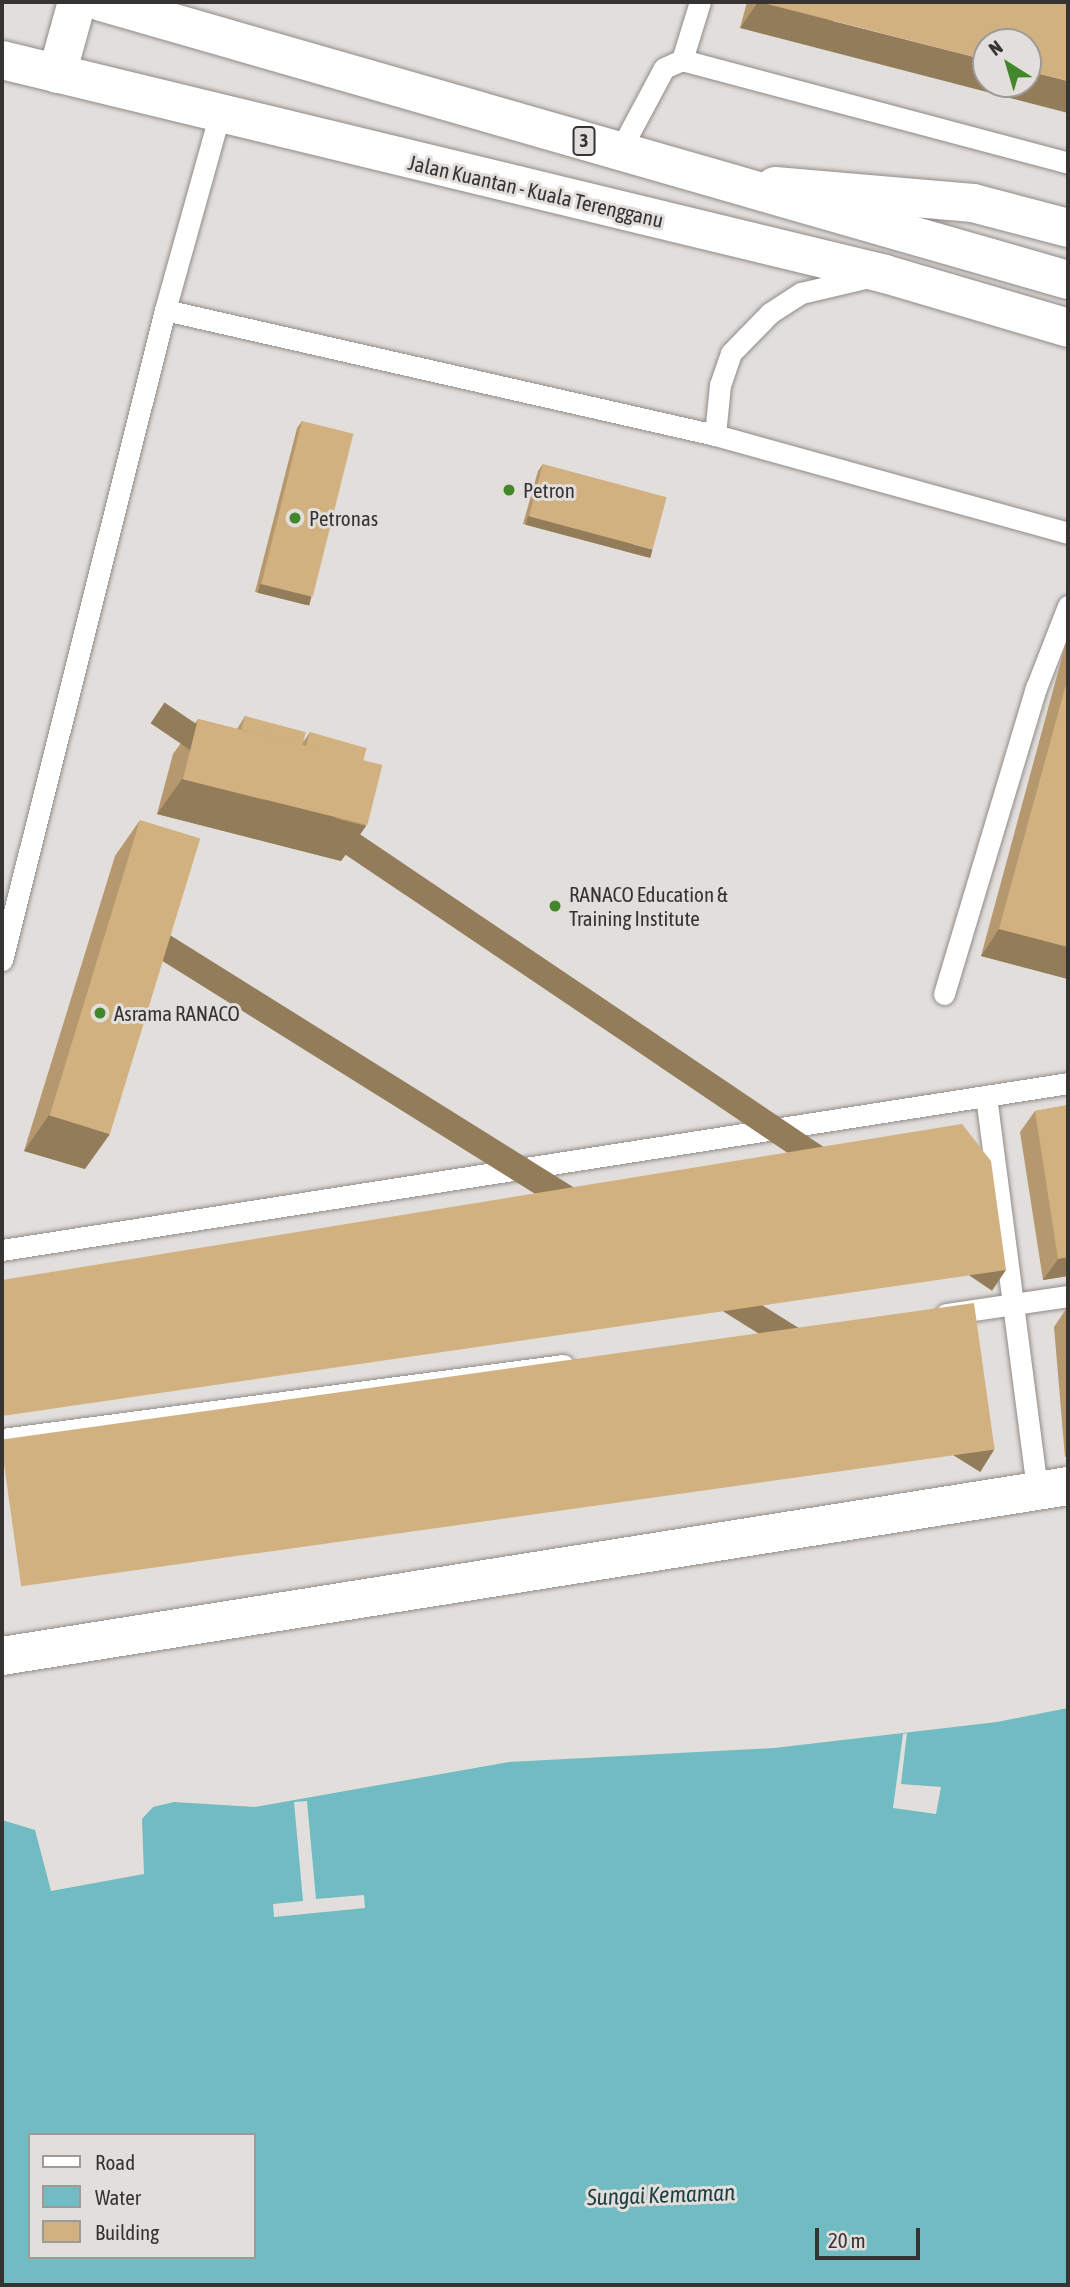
<!DOCTYPE html>
<style>
body{margin:0}
#map{position:relative;width:1070px;height:2287px;overflow:hidden;background:#e2dedb;font-family:"Asap Condensed",sans-serif}
div>[style]{position:absolute}
[style*='--x']{left:calc(var(--x)*1px);top:calc(var(--y)*1px);width:calc(var(--w)*1px);rotate:calc(var(--a)*1deg)}
.water>*{inset:0;background:#71bbc3}
.pier>*{inset:0;background:#e2dedb}
.roads{filter:drop-shadow(0 0 2px #8f8b88) drop-shadow(0 0 2px #8f8b88)}
.service>*{height:21px;margin:-10.5px;padding:0 10.5px;transform-origin:10.5px;border-radius:10.5px;background:#fff}
.minor>*{height:38px;margin:-19px;padding:0 19px;transform-origin:19px;border-radius:19px;background:#fff}
.trunk>*{height:38px;margin:-19px;padding:0 19px;transform-origin:19px;border-radius:19px;background:#fff}
.wall>*{inset:0;background:#b5986e}
.shaded-wall>*{inset:0;background:#937c5a;transform-origin:0 0}
.building>*{inset:0;background:#d2b180;transform-origin:0 0}
.dots>*{width:19px;height:19px;translate:-50% -50%;box-sizing:border-box;border:4px solid #e2dedb;border-radius:50%}
span{translate:-50% -50%;white-space:nowrap;text-align:center;line-height:1.15;-webkit-text-stroke:6px #e2dedb;paint-order:stroke}
.shield-label span{padding:2px 5px;background:#e2dedb;border:2px solid;border-radius:5px;-webkit-text-stroke-width:0}
.shield-label{font-size:19px;color:#363433;font-weight:700}
.street-label{font-size:21px;color:#363433}
.poi-label{font-size:21px;color:#363433}
.left{translate:0 -50%;text-align:left}
.water-label{font-size:23px;color:#1b3f43;font-style:italic}
.frame{position:absolute;inset:0;border:4px solid #363433;pointer-events:none}
.legend{position:absolute;left:28px;top:2133px;width:228px;height:126px;box-sizing:border-box;background:#e2dedb;border:2px solid #9d9a98;margin:0;padding:9px 12px;list-style:none;font-size:21px;color:#363433}
.legend li{display:flex;align-items:center;gap:14px;height:35px}
.legend b{width:35px;border:2px solid #9d9a98}
.north{position:absolute;left:972px;top:28px;width:70px;height:70px;box-sizing:border-box;background:#e2dedb;border:2px solid #9d9a98;border-radius:50%;rotate:323deg;font-size:19px;font-weight:700;line-height:28px;text-align:center;color:#363433}
.north::after{content:'';display:block;margin:auto;width:24px;height:32px;background:#42872c;clip-path:polygon(50% 0,100% 100%,50% 72%,0 100%)}
.scale{position:absolute;left:815px;top:2228px;width:105px;height:32px;box-sizing:border-box;border:4px solid #363433;border-top:0;padding-left:9px;font-size:21px;line-height:24px;white-space:nowrap;color:#363433;-webkit-text-stroke:5px #e2dedb;paint-order:stroke}
</style>
<div id="map">
<div class="water">
<div style="clip-path:polygon(evenodd,1068px 1708px,1068px 2285px,2px 2285px,2px 1820px,35px 1830px,51px 1891px,144px 1874px,142px 1819px,153px 1807px,174px 1802px,255px 1807px,509px 1762px,774px 1748px,997px 1722px,1068px 1708px,30px 2135px,254px 2135px,254px 2257px,30px 2257px,30px 2135px)"></div>
</div>
<div class="pier">
<div style="clip-path:polygon(907px 1733px,901px 1784px,941px 1787px,936px 1814px,893px 1808px,903px 1734px)"></div>
<div style="clip-path:polygon(307px 1801px,316px 1899px,364px 1895px,365px 1908px,274px 1917px,273px 1904px,303px 1901px,294px 1802px)"></div>
</div>
<div class="roads">
<div class="service">
<div style="--x:682;--y:60;--w:61;--a:-72.8"></div>
<div style="--x:619;--y:152;--w:95;--a:-61.8"></div>
<div style="--x:664;--y:68;--w:20;--a:-24"></div>
<div style="--x:682;--y:60;--w:400;--a:14.9"></div>
<div style="--x:165;--y:310;--w:564;--a:12.8"></div>
<div style="--x:715;--y:435;--w:366;--a:15.5"></div>
<div style="--x:715;--y:435;--w:50;--a:-84.3"></div>
<div style="--x:720;--y:385;--w:34;--a:-71"></div>
<div style="--x:731;--y:353;--w:56;--a:-45.7"></div>
<div style="--x:770;--y:313;--w:37;--a:-33"></div>
<div style="--x:801;--y:293;--w:70;--a:-13.2"></div>
<div style="--x:2;--y:960;--w:670;--a:-75.92"></div>
<div style="--x:165;--y:310;--w:201;--a:-74.4"></div>
<div style="--x:944;--y:994;--w:320;--a:-73.3"></div>
<div style="--x:1036;--y:688;--w:88;--a:-68.7"></div>
<div style="--x:986;--y:1096;--w:398;--a:82.6"></div>
<div style="--x:2;--y:1250;--w:1079;--a:-8.9"></div>
<div style="--x:946;--y:1314;--w:123;--a:-8.4"></div>
<div style="--x:2;--y:1439;--w:566;--a:-7.51"></div>
</div>
<div class="minor">
<div style="--x:57;--y:74;--w:75;--a:-74.5"></div>
<div style="--x:775;--y:186;--w:199;--a:4.9"></div>
<div style="--x:973;--y:203;--w:98;--a:14.7"></div>
<div style="--x:2;--y:1656;--w:1079;--a:-9.06"></div>
</div>
<div class="trunk">
<div style="--x:101;--y:2;--w:1006;--a:16.04"></div>
<div style="--x:2;--y:60;--w:909;--a:13.62"></div>
<div style="--x:885;--y:274;--w:191;--a:16.4"></div>
</div>
</div>
<div class="wall">
<div style="clip-path:polygon(747px 2px,1068px 2px,740px 28px)"></div>
<div style="clip-path:polygon(302px 421px,311px 597px,306px 605px,255px 592px,297px 428px)"></div>
<div style="clip-path:polygon(543px 464px,647px 557px,523px 524px,538px 471px)"></div>
<div style="clip-path:polygon(1068px 635px,1068px 979px,981px 956px)"></div>
<div style="clip-path:polygon(245px 716px,304px 741px,310px 732px,363px 761px,366px 826px,341px 861px,157px 814px,173px 754px,198px 719px,237px 729px)"></div>
<div style="clip-path:polygon(140px 820px,85px 1169px,24px 1151px,115px 856px)"></div>
<div style="clip-path:polygon(1068px 1105px,1068px 1276px,1043px 1280px,1020px 1132px,1035px 1111px)"></div>
<div style="clip-path:polygon(1068px 1306px,1068px 1456px,1065px 1457px,1054px 1327px)"></div>
</div>
<div class="shaded-wall">
<div style="clip-path:polygon(758px 2px,986px 60px,986px 84px,1028px 84px,1028px 71px,1068px 81px,1068px 113px,740px 28px)"></div>
<div style="left:528px;top:516px;width:129px;height:9px;rotate:15deg"></div>
<div style="left:260px;top:584px;width:53px;height:9px;rotate:14deg"></div>
<div style="clip-path:polygon(182px 779px,366px 826px,341px 861px,157px 814px)"></div>
<div style="clip-path:polygon(999px 929px,1068px 947px,1068px 979px,981px 956px)"></div>
<div style="clip-path:polygon(49px 1115px,110px 1134px,85px 1169px,24px 1151px)"></div>
<div style="clip-path:polygon(1068px 1257px,1068px 1276px,1043px 1280px,1058px 1259px)"></div>
<div style="left:1006px;top:1270px;width:25px;height:1015px;rotate:124deg"></div>
<div style="left:994px;top:1450px;width:26px;height:1003px;rotate:122deg"></div>
</div>
<div class="building">
<div style="clip-path:polygon(761px 2px,1068px 2px,1068px 81px,1028px 71px,1028px 42px,986px 42px,986px 60px)"></div>
<div style="left:302px;top:421px;width:53px;height:168px;rotate:14deg"></div>
<div style="left:543px;top:464px;width:128px;height:54px;rotate:15deg"></div>
<div style="clip-path:polygon(1068px 677px,1068px 947px,999px 929px)"></div>
<div style="left:245px;top:716px;width:63px;height:14px;rotate:15deg"></div>
<div style="left:198px;top:719px;width:190px;height:62px;rotate:14deg"></div>
<div style="left:310px;top:732px;width:59px;height:15px;rotate:16deg"></div>
<div style="left:140px;top:820px;width:63px;height:309px;rotate:17deg"></div>
<div style="clip-path:polygon(1068px 1105px,1068px 1257px,1058px 1259px,1035px 1111px)"></div>
<div style="clip-path:polygon(962px 1124px,991px 1161px,1006px 1270px,2px 1416px,2px 1280px)"></div>
<div style="left:974px;top:1303px;width:148px;height:983px;rotate:82deg"></div>
</div>
<div class="dots">
<div style="left:509px;top:490px;background:#42872c"></div>
<div style="left:295px;top:518px;background:#42872c"></div>
<div style="left:555px;top:906px;background:#42872c"></div>
<div style="left:100px;top:1013px;background:#42872c"></div>
</div>
<div class="shield-label">
<span style="left:584px;top:141px">3</span>
</div>
<div class="street-label">
<span style="left:536px;top:191px;rotate:13deg">Jalan Kuantan - Kuala Terengganu</span>
</div>
<div class="poi-label">
<span class="left" style="left:523px;top:490px">Petron</span>
<span class="left" style="left:309px;top:518px">Petronas</span>
<span class="left" style="left:569px;top:906px">RANACO Education &amp;<br>Training Institute</span>
<span class="left" style="left:114px;top:1013px">Asrama RANACO</span>
</div>
<div class="water-label">
<span style="left:661px;top:2195px;rotate:-2deg">Sungai Kemaman</span>
</div>
<div class="frame"></div>
<ul class="legend">
<li><b style="height:9px;background:#fff"></b>Road</li>
<li><b style="height:19px;background:#71bbc3"></b>Water</li>
<li><b style="height:19px;background:#d2b180"></b>Building</li>
</ul>
<div class="north">N</div>
<div class="scale">20 m</div>
</div>
